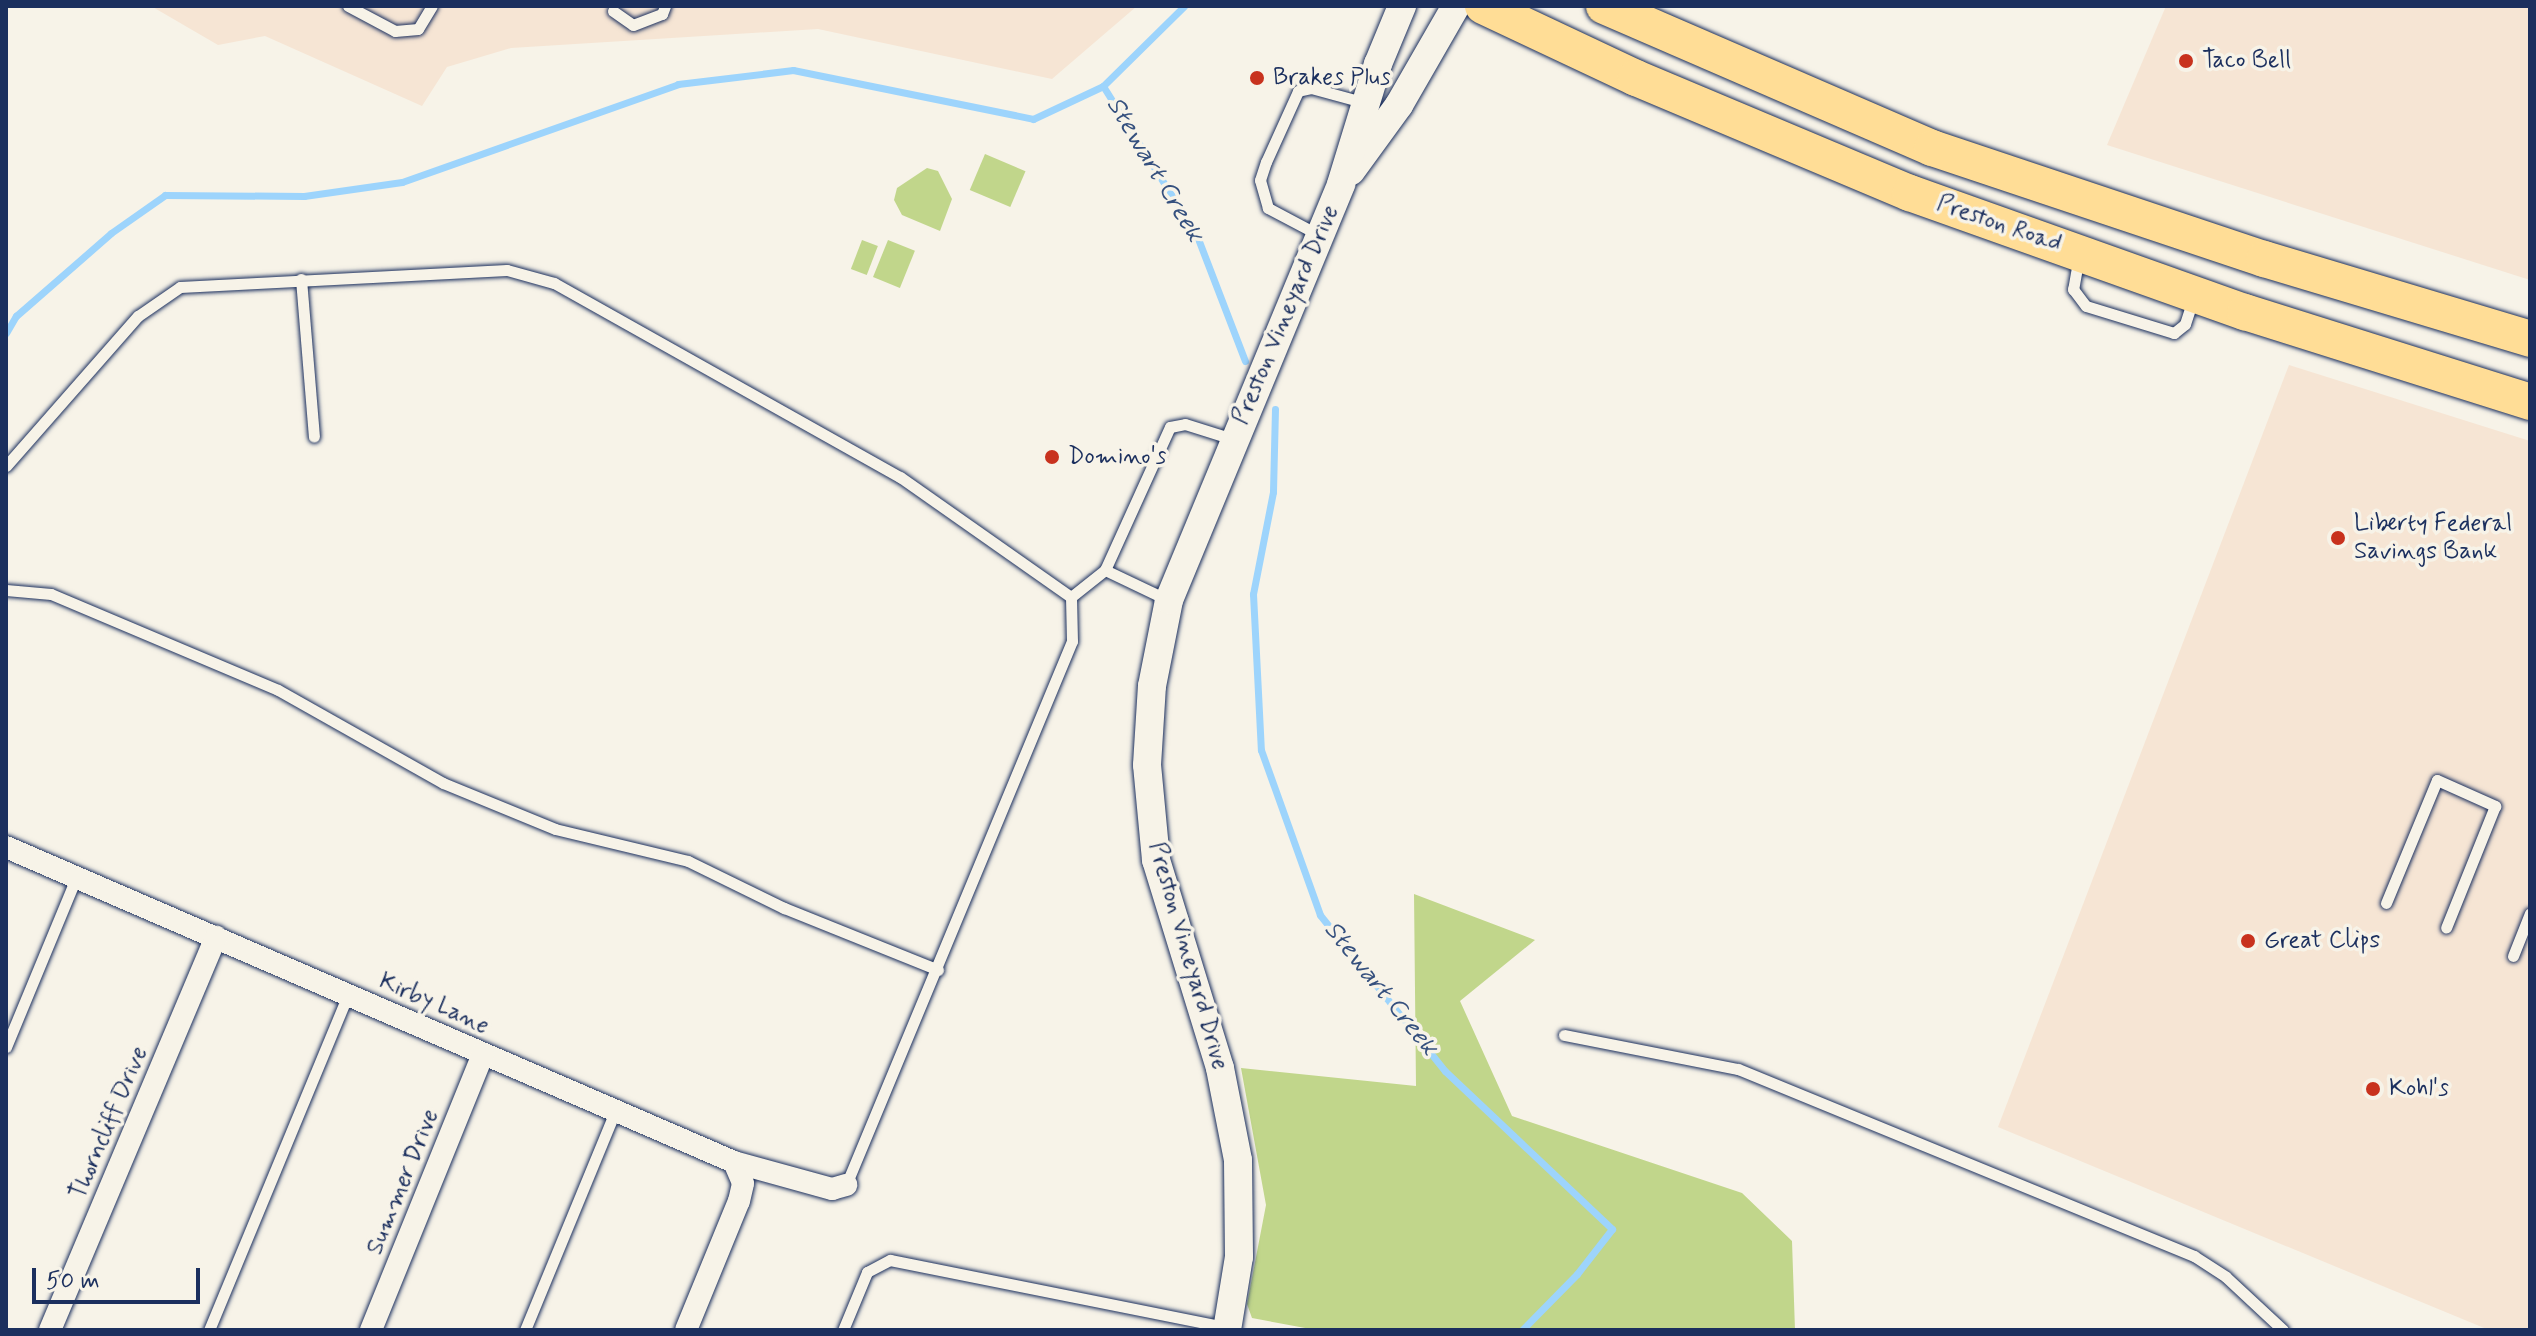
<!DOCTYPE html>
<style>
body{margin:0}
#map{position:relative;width:2536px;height:1336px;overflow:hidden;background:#f7f3e8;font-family:Mynerve,sans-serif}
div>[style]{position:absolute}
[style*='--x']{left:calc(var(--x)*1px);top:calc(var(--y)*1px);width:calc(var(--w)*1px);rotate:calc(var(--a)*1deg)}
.built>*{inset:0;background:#f6e5d4}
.green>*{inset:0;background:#c1d68b;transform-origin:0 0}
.stream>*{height:7px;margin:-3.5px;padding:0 3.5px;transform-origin:3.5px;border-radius:3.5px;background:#9dd4fc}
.roads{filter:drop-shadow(0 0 2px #1b2f5e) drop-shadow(0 0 2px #1b2f5e)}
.service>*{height:11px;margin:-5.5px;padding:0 5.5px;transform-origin:5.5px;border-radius:5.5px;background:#f7f3e8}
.minor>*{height:22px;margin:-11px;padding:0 11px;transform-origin:11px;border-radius:11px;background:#f7f3e8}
.tertiary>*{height:28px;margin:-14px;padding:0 14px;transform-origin:14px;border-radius:14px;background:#f7f3e8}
.primary>*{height:36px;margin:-18px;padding:0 18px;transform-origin:18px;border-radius:18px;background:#ffdd96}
.dots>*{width:22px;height:22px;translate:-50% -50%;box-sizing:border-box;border:4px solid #f7f3e8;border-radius:50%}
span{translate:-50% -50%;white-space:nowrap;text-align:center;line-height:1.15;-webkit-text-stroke:7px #f7f3e8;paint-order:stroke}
.poi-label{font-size:24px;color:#1b2f5e}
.left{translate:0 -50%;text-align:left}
.street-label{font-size:24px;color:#1b2f5e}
.water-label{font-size:26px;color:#35507e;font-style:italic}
.frame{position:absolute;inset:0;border:8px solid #1b2f5e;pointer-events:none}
.scale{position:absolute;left:32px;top:1268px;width:168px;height:36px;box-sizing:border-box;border:4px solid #1b2f5e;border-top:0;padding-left:10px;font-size:24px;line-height:28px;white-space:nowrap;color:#1b2f5e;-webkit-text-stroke:6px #f7f3e8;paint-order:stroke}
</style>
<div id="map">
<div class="built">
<div style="clip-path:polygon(151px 6px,1137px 6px,1052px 79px,818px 29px,511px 48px,447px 67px,422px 106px,265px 36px,218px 45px)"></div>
<div style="clip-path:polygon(2166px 6px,2530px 6px,2530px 280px,2107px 145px)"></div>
<div style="clip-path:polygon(2289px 365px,2530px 441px,2530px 1330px,2489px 1330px,1998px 1127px)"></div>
</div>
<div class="green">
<div style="left:985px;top:154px;width:44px;height:39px;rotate:23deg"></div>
<div style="clip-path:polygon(927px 168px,938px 171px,952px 199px,940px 231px,902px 215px,894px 200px,897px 188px)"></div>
<div style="left:862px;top:240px;width:17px;height:31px;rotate:21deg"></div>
<div style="left:888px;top:240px;width:29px;height:40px;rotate:22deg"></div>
<div style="clip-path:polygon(1414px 894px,1535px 940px,1460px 1001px,1512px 1116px,1742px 1193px,1792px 1241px,1795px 1330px,1316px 1330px,1252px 1318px,1247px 1304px,1266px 1205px,1241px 1068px,1416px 1086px)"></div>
</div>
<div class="stream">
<div style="--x:1103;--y:86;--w:177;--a:57.9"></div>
<div style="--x:1197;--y:236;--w:134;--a:69"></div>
<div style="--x:6;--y:333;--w:20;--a:-60"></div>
<div style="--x:16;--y:316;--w:126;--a:-41.1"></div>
<div style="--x:111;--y:233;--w:66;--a:-35.1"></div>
<div style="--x:165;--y:195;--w:139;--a:0.4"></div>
<div style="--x:304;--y:196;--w:99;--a:-8.1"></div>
<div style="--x:402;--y:182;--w:293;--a:-19.5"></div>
<div style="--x:678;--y:84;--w:116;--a:-6.9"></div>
<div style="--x:793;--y:70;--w:245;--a:11.5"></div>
<div style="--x:1033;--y:119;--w:77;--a:-25.2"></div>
<div style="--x:1103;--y:86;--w:114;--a:-44.6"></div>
<div style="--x:1275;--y:409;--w:83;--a:91.4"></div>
<div style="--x:1273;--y:492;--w:104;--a:101.1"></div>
<div style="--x:1253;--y:594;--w:156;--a:87.1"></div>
<div style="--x:1261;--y:750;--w:175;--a:70.3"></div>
<div style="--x:1320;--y:915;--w:200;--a:51.3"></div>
<div style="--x:1445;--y:1071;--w:230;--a:43.4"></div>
<div style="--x:1612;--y:1229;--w:57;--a:127.9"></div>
<div style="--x:1577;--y:1274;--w:78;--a:134.5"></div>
</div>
<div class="roads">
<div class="service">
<div style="--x:348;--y:6;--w:53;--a:28"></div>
<div style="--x:395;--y:31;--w:23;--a:-5"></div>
<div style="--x:418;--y:29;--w:27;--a:-59"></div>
<div style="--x:613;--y:11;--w:24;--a:35"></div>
<div style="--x:633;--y:25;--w:31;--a:-21"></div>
<div style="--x:662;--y:14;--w:9;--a:-69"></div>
<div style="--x:1319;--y:235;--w:58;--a:-152.1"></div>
<div style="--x:1268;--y:208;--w:29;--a:-106"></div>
<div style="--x:1260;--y:180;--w:19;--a:-72"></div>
<div style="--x:1266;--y:162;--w:78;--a:-65.7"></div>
<div style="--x:1298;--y:91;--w:13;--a:-13"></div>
<div style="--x:1311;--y:88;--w:57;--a:15.3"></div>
<div style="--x:2079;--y:256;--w:34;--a:100"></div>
<div style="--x:2073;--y:289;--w:21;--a:53"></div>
<div style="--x:2086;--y:306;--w:92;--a:17.1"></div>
<div style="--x:2174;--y:333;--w:14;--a:-39"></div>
<div style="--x:2185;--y:324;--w:26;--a:-72"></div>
<div style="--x:301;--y:279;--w:158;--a:85.3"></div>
<div style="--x:6;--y:466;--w:200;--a:-48.7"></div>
<div style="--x:138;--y:316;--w:51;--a:-34.6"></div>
<div style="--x:180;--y:287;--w:327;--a:-3"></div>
<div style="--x:507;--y:270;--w:49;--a:15.5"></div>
<div style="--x:554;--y:283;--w:397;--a:29.3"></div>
<div style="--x:900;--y:477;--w:209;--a:35.1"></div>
<div style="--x:1105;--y:570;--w:70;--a:25.5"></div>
<div style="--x:6;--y:590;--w:45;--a:5.1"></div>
<div style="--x:51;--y:594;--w:246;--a:22.9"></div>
<div style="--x:278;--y:690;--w:189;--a:29.4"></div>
<div style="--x:443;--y:783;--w:121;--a:22.3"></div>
<div style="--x:555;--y:829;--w:137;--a:13.5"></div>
<div style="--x:688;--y:861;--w:107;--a:26.1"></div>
<div style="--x:784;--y:908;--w:166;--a:21.9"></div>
<div style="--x:2386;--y:903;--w:133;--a:-67.5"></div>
<div style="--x:2437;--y:780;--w:64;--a:24.1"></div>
<div style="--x:2495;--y:806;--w:131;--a:111.9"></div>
<div style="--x:2513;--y:956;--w:46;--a:-68.4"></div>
<div style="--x:1564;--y:1035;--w:177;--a:11.1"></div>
<div style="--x:1738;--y:1069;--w:493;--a:22.3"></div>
<div style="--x:2194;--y:1256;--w:38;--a:33"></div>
<div style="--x:2226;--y:1277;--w:78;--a:42.9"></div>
<div style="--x:6;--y:1047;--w:183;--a:-67.5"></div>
<div style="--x:846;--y:1185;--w:589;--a:-67.44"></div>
<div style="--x:1072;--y:641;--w:44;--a:-91.3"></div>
<div style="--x:1071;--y:597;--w:43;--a:-38.5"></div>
<div style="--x:1105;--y:570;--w:157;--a:-65.6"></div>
<div style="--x:1170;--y:427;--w:15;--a:-11"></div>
<div style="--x:1185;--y:424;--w:50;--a:17.4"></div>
<div style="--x:209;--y:1330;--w:363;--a:-67.5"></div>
<div style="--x:525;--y:1330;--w:239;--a:-67.6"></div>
<div style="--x:843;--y:1330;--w:63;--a:-67.5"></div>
<div style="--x:867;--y:1272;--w:26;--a:-28"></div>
<div style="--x:890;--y:1260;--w:346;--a:11.3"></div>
</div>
<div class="minor">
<div style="--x:6;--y:847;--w:793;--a:23.4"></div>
<div style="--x:734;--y:1162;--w:102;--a:15.4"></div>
<div style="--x:832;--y:1189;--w:15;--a:-16"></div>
<div style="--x:50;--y:1330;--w:427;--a:-67.1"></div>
<div style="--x:371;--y:1330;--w:298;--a:-67.9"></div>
<div style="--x:686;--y:1330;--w:139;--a:-67.7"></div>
<div style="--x:739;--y:1201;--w:18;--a:-77"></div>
<div style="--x:743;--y:1183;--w:23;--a:-113"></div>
</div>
<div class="tertiary">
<div style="--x:1351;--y:171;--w:82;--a:-54"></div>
<div style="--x:1399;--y:105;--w:114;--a:-60.1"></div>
<div style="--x:1227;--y:1330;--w:74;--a:-80.7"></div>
<div style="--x:1239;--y:1257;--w:97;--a:-90.6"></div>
<div style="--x:1238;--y:1160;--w:94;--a:-101.1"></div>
<div style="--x:1220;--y:1068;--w:218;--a:-107.1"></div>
<div style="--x:1156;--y:860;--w:95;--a:-95.4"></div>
<div style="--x:1147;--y:765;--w:79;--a:-86.4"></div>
<div style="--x:1152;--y:686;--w:88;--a:-78.8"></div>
<div style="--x:1169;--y:600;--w:450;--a:-67.5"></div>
<div style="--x:1341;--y:184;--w:126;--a:-72.9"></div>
<div style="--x:1378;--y:64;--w:63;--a:-67.5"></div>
</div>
<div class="primary">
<div style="--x:1483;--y:6;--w:169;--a:25.2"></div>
<div style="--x:1636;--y:78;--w:297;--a:22.8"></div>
<div style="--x:1910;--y:193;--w:356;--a:19.6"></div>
<div style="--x:2245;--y:312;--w:299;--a:17.5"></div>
<div style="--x:1604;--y:6;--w:357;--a:23.4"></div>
<div style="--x:1932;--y:148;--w:350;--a:18.5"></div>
<div style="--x:2264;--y:259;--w:278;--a:16.7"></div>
</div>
</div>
<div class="dots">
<div style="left:2186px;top:61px;background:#c8321e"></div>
<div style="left:1257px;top:78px;background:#c8321e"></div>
<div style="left:1052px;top:457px;background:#c8321e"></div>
<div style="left:2338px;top:538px;background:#c8321e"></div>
<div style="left:2248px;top:941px;background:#c8321e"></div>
<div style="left:2373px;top:1089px;background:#c8321e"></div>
</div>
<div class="poi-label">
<span class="left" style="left:2202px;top:61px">Taco Bell</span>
<span class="left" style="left:1273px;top:78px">Brakes Plus</span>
<span class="left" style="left:1068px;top:457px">Domino's</span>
<span class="left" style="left:2354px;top:538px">Liberty Federal<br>Savings Bank</span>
<span class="left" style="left:2264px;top:941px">Great Clips</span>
<span class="left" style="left:2389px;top:1089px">Kohl's</span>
</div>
<div class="street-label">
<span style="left:1999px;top:224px;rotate:19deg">Preston Road</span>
<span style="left:1286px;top:315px;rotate:-67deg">Preston Vineyard Drive</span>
<span style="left:1188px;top:956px;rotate:74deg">Preston Vineyard Drive</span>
<span style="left:434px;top:1004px;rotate:24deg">Kirby Lane</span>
<span style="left:109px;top:1123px;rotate:-67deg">Thorncliff Drive</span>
<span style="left:403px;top:1182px;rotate:-68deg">Summer Drive</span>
</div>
<div class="water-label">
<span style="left:1154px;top:170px;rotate:59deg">Stewart Creek</span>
<span style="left:1380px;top:989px;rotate:51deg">Stewart Creek</span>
</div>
<div class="frame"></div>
<div class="scale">50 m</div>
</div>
